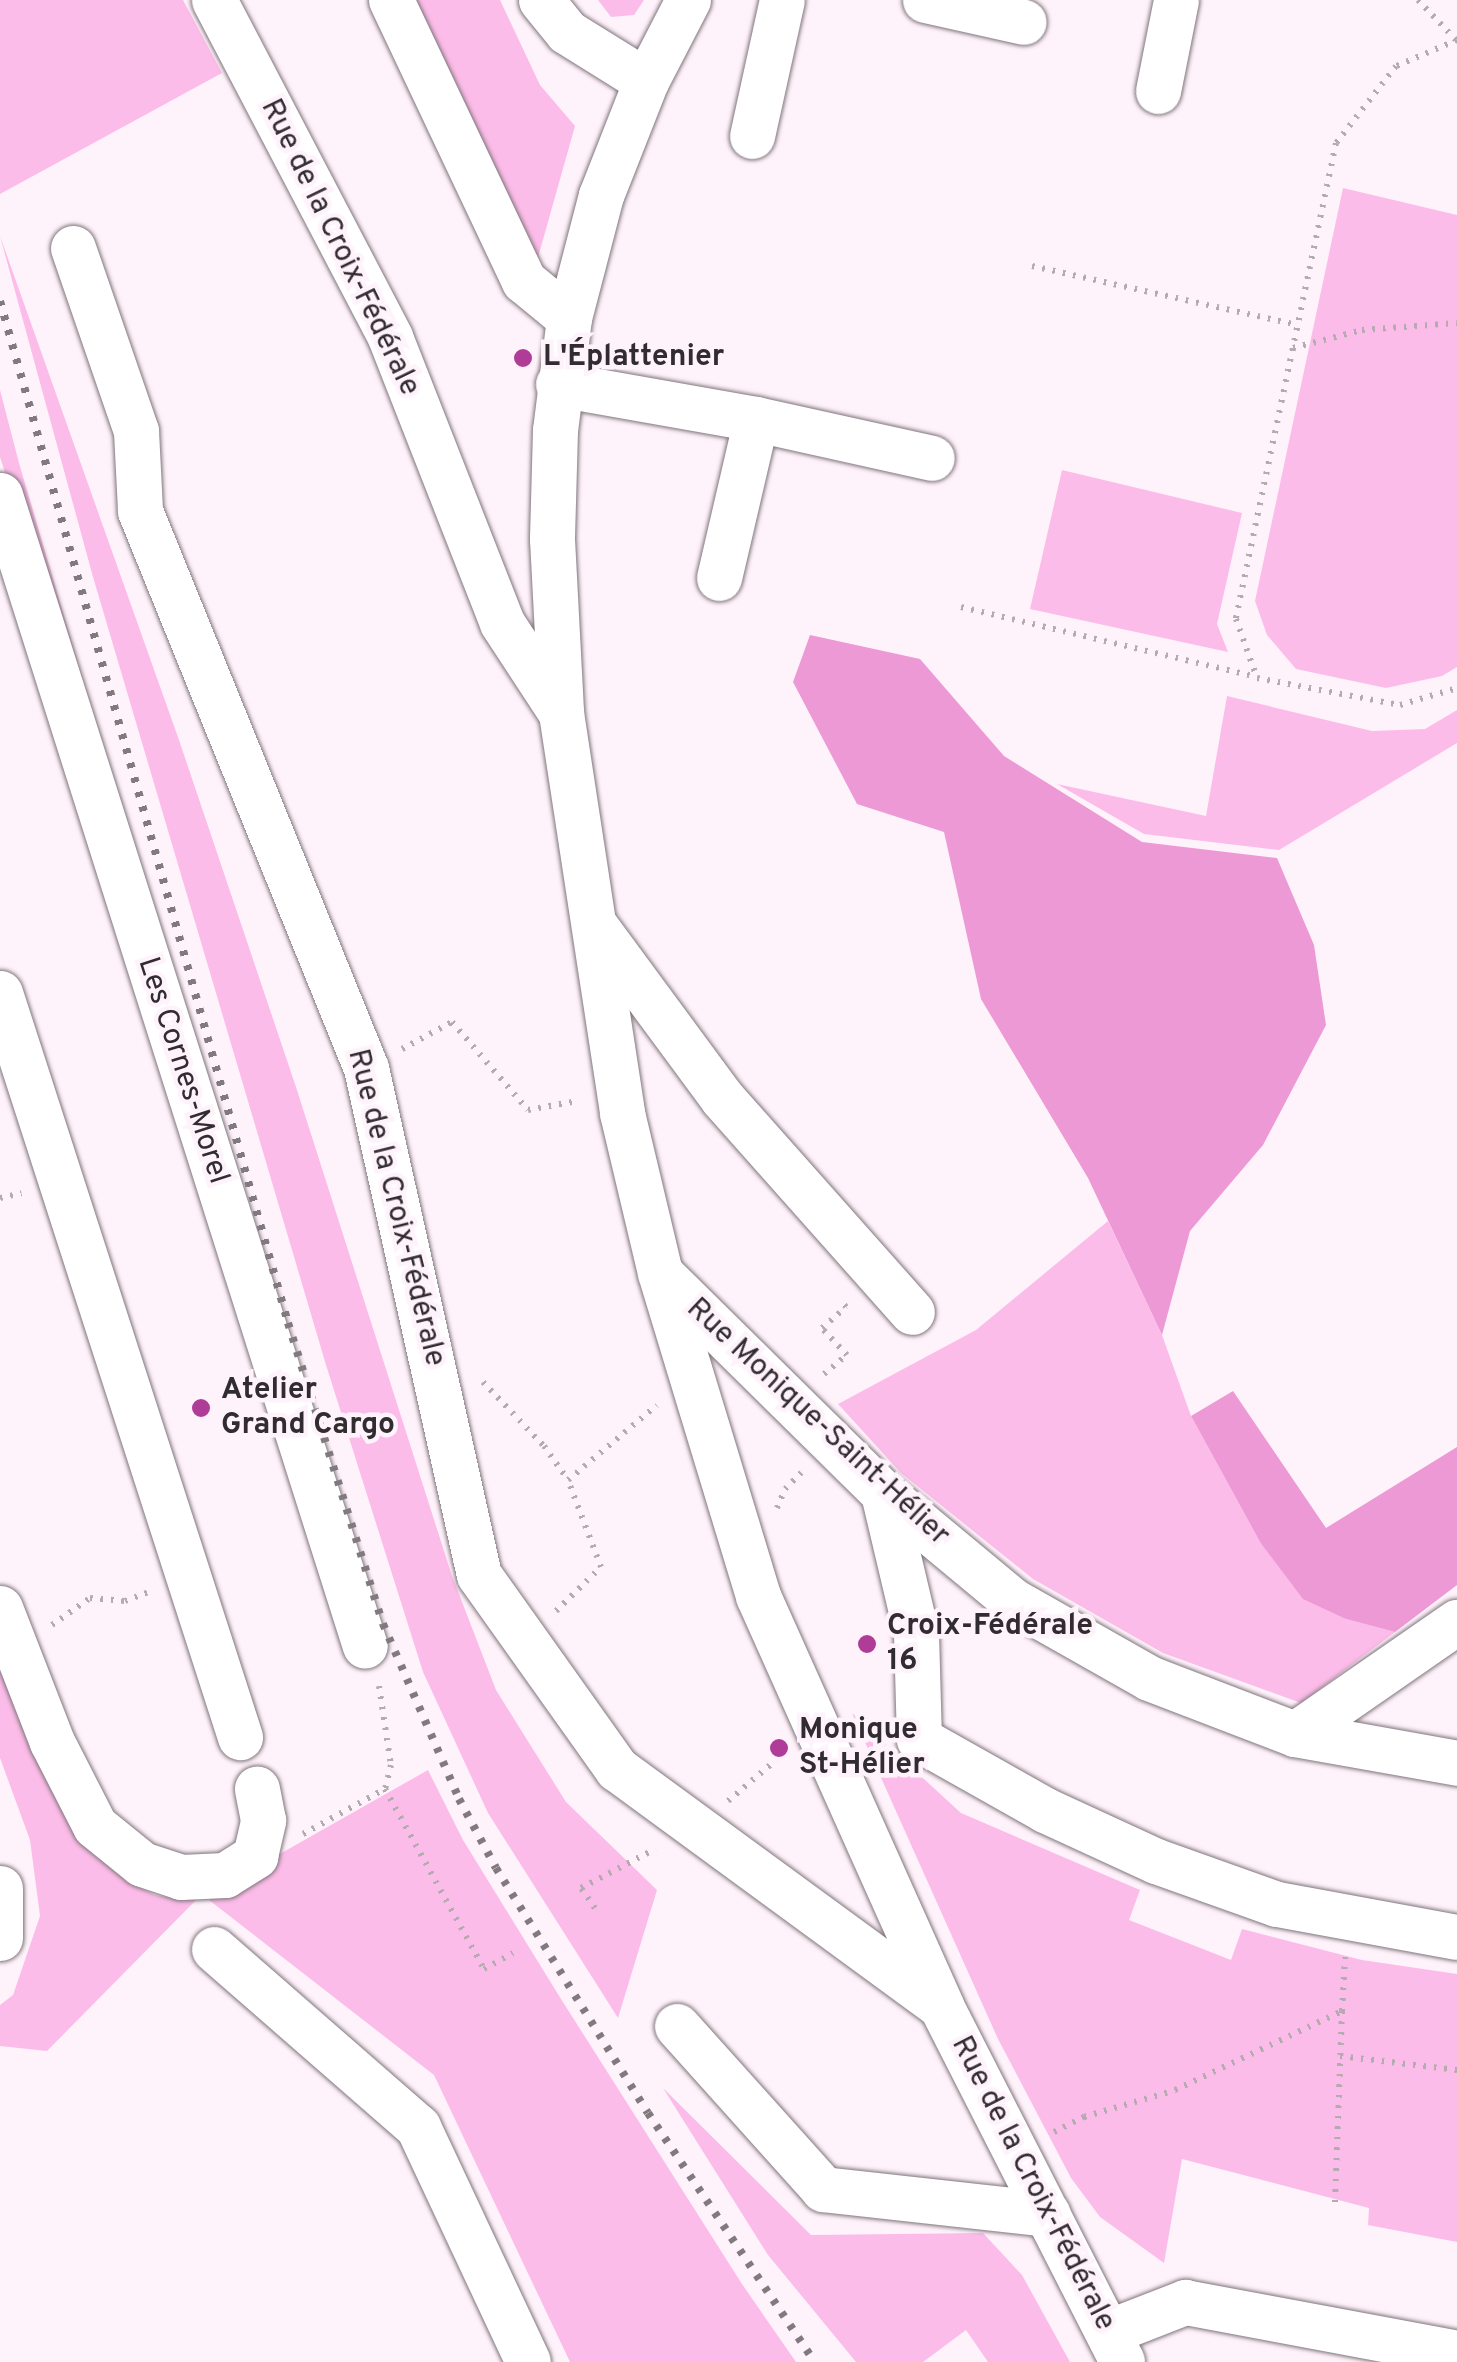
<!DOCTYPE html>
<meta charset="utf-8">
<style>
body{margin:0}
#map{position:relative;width:1457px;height:2362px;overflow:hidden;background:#fff3fb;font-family:Overpass,sans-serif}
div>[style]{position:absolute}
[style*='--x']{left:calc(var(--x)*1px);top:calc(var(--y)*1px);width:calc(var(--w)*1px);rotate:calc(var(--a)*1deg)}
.green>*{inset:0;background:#fcbce9}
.forest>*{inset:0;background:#ec99d5}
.path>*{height:6px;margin-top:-3px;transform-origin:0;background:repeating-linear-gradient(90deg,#b4abb1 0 2.5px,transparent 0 10.5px)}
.roads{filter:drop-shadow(0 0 2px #80757c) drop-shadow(0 0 2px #80757c)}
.minor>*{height:45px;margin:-22.5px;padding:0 22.5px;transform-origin:22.5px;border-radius:22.5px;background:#fff}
.rail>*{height:8px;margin-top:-4px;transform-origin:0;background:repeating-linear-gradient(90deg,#80797d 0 5px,transparent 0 15px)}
.dots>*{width:28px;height:28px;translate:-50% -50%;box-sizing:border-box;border:5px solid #fff3fb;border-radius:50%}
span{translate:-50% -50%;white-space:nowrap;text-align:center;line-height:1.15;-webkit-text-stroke:9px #fff3fb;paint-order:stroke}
.street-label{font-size:30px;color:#312c2f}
.poi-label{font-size:30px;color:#312c2f;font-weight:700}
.left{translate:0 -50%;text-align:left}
</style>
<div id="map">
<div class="green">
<div style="clip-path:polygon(0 0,183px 0,222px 73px,0 194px)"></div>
<div style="clip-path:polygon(414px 0,500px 0,540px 85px,575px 126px,537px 261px)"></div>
<div style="clip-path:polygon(598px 0,644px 0,634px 15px,611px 17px)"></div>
<div style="clip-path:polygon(1343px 188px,1457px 215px,1457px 667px,1442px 676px,1386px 688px,1296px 669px,1267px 635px,1255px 601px)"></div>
<div style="clip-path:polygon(0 236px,179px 740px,296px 1087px,452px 1576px,496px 1690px,566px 1802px,657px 1890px,618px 2018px,488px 1813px,423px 1672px,326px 1365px,93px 577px)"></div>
<div style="clip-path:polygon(0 390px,19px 463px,221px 1149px,0 457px)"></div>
<div style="clip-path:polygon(1062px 470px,1242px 513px,1217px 624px,1228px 652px,1030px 609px)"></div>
<div style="clip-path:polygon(1227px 696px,1372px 731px,1425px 729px,1457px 710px,1457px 743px,1279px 850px,1144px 834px,1057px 784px,1206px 816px)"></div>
<div style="clip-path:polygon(1108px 1221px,1162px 1335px,1191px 1416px,1260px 1542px,1346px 1619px,1395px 1632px,1301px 1703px,1163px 1653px,1033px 1579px,901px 1473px,838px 1404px,976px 1330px)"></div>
<div style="clip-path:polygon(0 1643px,95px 1851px,126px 1881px,155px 1895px,183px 1900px,202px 1894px,47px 2051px,0 2046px,0 2005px,13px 1995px,40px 1916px,30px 1840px,0 1758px)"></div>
<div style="clip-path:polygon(852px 1713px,961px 1813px,1140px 1890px,1129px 1920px,1231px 1960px,1242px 1929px,1362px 1960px,1457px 1974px,1457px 2242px,1368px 2225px,1369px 2208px,1182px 2159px,1164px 2263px,1100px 2217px,1071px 2178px,998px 2039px)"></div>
<div style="clip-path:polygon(428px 1770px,463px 1840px,561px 1999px,742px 2284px,796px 2362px,570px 2362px,434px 2075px,209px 1900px,278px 1855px)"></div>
<div style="clip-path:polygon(663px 2088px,811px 2235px,983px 2233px,1022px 2275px,1070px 2362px,988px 2362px,966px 2330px,923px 2362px,856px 2362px,768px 2255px)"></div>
</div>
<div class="forest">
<div style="clip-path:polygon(810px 635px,920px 659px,1004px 756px,1142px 842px,1277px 858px,1314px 945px,1326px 1025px,1263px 1145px,1190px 1231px,1162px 1335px,1088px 1178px,981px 999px,944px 832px,857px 804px,793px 682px)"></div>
<div style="clip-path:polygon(1233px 1391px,1326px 1528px,1457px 1447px,1457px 1585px,1395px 1632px,1346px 1619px,1303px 1599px,1260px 1542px,1191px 1416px)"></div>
</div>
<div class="path">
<div style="--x:1418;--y:0;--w:55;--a:46.5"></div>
<div style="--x:1457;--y:40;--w:66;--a:156.9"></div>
<div style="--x:1396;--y:66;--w:98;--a:127.9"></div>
<div style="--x:1336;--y:143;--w:486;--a:101.9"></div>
<div style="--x:1236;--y:619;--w:63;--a:70.4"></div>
<div style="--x:1257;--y:678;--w:146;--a:10.7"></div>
<div style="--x:1400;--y:705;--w:59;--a:-16.6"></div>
<div style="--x:1032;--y:266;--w:272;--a:12.5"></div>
<div style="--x:1293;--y:348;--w:71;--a:-14.6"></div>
<div style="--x:1362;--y:330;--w:95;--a:-4.2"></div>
<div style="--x:961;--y:607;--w:303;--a:13.3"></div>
<div style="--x:402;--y:1049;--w:57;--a:-28.4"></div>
<div style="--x:452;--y:1022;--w:116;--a:49.2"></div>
<div style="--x:528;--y:1110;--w:50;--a:-10.4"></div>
<div style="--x:0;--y:1198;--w:22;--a:-13"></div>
<div style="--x:824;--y:1374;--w:30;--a:-40"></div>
<div style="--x:847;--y:1355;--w:37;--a:-133"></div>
<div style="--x:822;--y:1328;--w:32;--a:-41"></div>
<div style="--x:846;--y:1307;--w:5;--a:-127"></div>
<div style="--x:483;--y:1382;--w:88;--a:46.4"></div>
<div style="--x:544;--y:1446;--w:42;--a:54.8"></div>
<div style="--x:777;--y:1508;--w:21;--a:-67"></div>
<div style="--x:785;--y:1489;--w:23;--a:-45"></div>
<div style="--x:556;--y:1611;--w:63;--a:-44.4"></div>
<div style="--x:601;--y:1567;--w:93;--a:-110.8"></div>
<div style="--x:568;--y:1480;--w:116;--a:-40.1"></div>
<div style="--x:52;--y:1625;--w:47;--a:-35.4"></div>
<div style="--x:90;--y:1598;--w:35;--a:5"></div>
<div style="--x:125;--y:1601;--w:26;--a:-21"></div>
<div style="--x:379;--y:1686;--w:80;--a:81.4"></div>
<div style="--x:391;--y:1765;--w:25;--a:104"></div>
<div style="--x:385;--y:1789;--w:205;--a:61.2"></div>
<div style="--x:484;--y:1969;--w:33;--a:-29"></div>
<div style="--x:728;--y:1801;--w:72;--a:-40.5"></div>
<div style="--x:303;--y:1834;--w:94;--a:-28.8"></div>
<div style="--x:595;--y:1908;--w:24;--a:-125"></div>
<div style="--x:581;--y:1888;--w:84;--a:-27.8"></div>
<div style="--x:1342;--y:2011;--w:54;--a:-86.8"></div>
<div style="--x:1340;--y:2056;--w:118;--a:6.8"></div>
<div style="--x:1054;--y:2132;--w:34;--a:-27"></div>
<div style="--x:1084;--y:2117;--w:95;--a:-16.5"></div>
<div style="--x:1175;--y:2090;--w:185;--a:-25.3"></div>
<div style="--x:1342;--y:2011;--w:195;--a:92.1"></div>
</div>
<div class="roads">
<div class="minor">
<div style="--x:214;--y:0;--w:380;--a:62.4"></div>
<div style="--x:390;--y:337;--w:307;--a:68.6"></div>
<div style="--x:502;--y:623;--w:108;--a:56.8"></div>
<div style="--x:391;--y:0;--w:311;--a:64.7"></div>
<div style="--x:524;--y:281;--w:58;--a:39.4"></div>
<div style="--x:541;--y:0;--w:41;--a:50.9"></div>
<div style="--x:567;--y:32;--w:93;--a:31.8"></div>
<div style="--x:688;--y:0;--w:91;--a:117.4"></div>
<div style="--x:646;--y:81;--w:123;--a:111.5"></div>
<div style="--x:601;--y:195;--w:127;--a:104.6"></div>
<div style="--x:569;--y:318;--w:113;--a:97.1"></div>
<div style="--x:555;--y:430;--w:109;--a:91.6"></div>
<div style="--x:552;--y:539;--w:174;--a:87"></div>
<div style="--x:561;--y:713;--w:405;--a:81.3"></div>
<div style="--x:622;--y:1113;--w:164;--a:76.6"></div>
<div style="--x:660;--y:1273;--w:338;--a:73.1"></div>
<div style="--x:758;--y:1596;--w:449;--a:65.9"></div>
<div style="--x:941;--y:2006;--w:399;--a:63"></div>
<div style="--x:925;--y:0;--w:101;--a:12.5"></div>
<div style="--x:1158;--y:91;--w:93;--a:-78.8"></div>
<div style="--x:752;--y:136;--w:139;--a:-77.6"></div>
<div style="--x:73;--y:248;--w:194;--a:71"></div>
<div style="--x:136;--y:431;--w:80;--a:87.1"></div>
<div style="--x:140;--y:511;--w:601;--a:67.92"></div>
<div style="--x:366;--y:1068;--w:519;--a:77.44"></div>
<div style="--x:479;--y:1575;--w:238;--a:54.6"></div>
<div style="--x:617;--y:1769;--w:400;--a:36.2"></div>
<div style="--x:558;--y:384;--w:201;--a:10"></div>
<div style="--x:756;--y:419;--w:180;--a:12.5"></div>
<div style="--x:0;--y:495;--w:1207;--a:72.41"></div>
<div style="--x:719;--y:578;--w:163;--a:-76.9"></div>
<div style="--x:596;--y:927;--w:212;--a:53.6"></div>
<div style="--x:722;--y:1098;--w:286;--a:48.4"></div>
<div style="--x:0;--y:993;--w:782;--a:72.12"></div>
<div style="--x:661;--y:1274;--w:312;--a:44.6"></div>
<div style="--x:883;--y:1493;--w:169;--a:39.7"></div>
<div style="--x:1013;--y:1601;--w:156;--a:29.5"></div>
<div style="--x:1149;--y:1678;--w:156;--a:21"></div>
<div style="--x:1295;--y:1734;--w:165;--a:10.1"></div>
<div style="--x:883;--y:1493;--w:144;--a:76.7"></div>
<div style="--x:916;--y:1633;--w:106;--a:88.4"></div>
<div style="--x:919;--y:1739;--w:145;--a:29.4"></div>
<div style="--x:1045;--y:1810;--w:122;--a:24.7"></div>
<div style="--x:1156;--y:1861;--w:128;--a:19.6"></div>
<div style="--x:1277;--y:1904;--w:183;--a:10.4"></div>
<div style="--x:0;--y:1608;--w:144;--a:68.8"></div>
<div style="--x:52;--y:1742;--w:94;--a:62.9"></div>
<div style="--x:95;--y:1826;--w:60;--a:39"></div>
<div style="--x:142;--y:1864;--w:41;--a:18.4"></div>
<div style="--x:181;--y:1877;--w:44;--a:-2.6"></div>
<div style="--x:225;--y:1875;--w:36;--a:-32"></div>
<div style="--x:255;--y:1856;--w:37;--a:-77"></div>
<div style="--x:263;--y:1820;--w:32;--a:-101"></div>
<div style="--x:1295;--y:1734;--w:197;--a:-34.7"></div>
<div style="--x:0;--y:1888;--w:50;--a:90"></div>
<div style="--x:214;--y:1949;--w:271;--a:41.1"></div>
<div style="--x:418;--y:2127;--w:259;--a:64.9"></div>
<div style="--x:677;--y:2026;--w:219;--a:48.1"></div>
<div style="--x:823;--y:2189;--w:226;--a:6.3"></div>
<div style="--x:1108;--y:2332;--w:83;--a:-21.3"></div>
<div style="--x:1185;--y:2302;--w:277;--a:10.6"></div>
</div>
</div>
<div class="rail">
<div style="--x:0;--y:301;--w:1062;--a:74.26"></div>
<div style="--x:288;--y:1323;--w:316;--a:72.5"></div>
<div style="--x:383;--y:1624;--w:191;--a:66.5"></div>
<div style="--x:459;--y:1799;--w:78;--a:61.8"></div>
<div style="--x:496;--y:1868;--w:288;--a:58.2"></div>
<div style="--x:648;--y:2113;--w:300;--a:56.2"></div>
</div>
<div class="dots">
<div style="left:523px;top:358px;background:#af3d97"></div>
<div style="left:201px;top:1408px;background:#af3d97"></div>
<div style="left:867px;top:1644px;background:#af3d97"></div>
<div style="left:779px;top:1748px;background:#af3d97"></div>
</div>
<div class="street-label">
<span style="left:339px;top:248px;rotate:64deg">Rue de la Croix-Fédérale</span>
<span style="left:182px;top:1071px;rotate:72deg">Les Cornes-Morel</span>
<span style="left:395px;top:1208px;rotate:76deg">Rue de la Croix-Fédérale</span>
<span style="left:817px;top:1423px;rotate:43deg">Rue Monique-Saint-Hélier</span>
<span style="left:1032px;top:2184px;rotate:63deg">Rue de la Croix-Fédérale</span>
</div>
<div class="poi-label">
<span class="left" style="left:543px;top:358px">L'Éplattenier</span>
<span class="left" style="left:221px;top:1408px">Atelier<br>Grand Cargo</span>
<span class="left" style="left:887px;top:1644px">Croix-Fédérale<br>16</span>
<span class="left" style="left:799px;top:1748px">Monique<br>St-Hélier</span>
</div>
</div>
